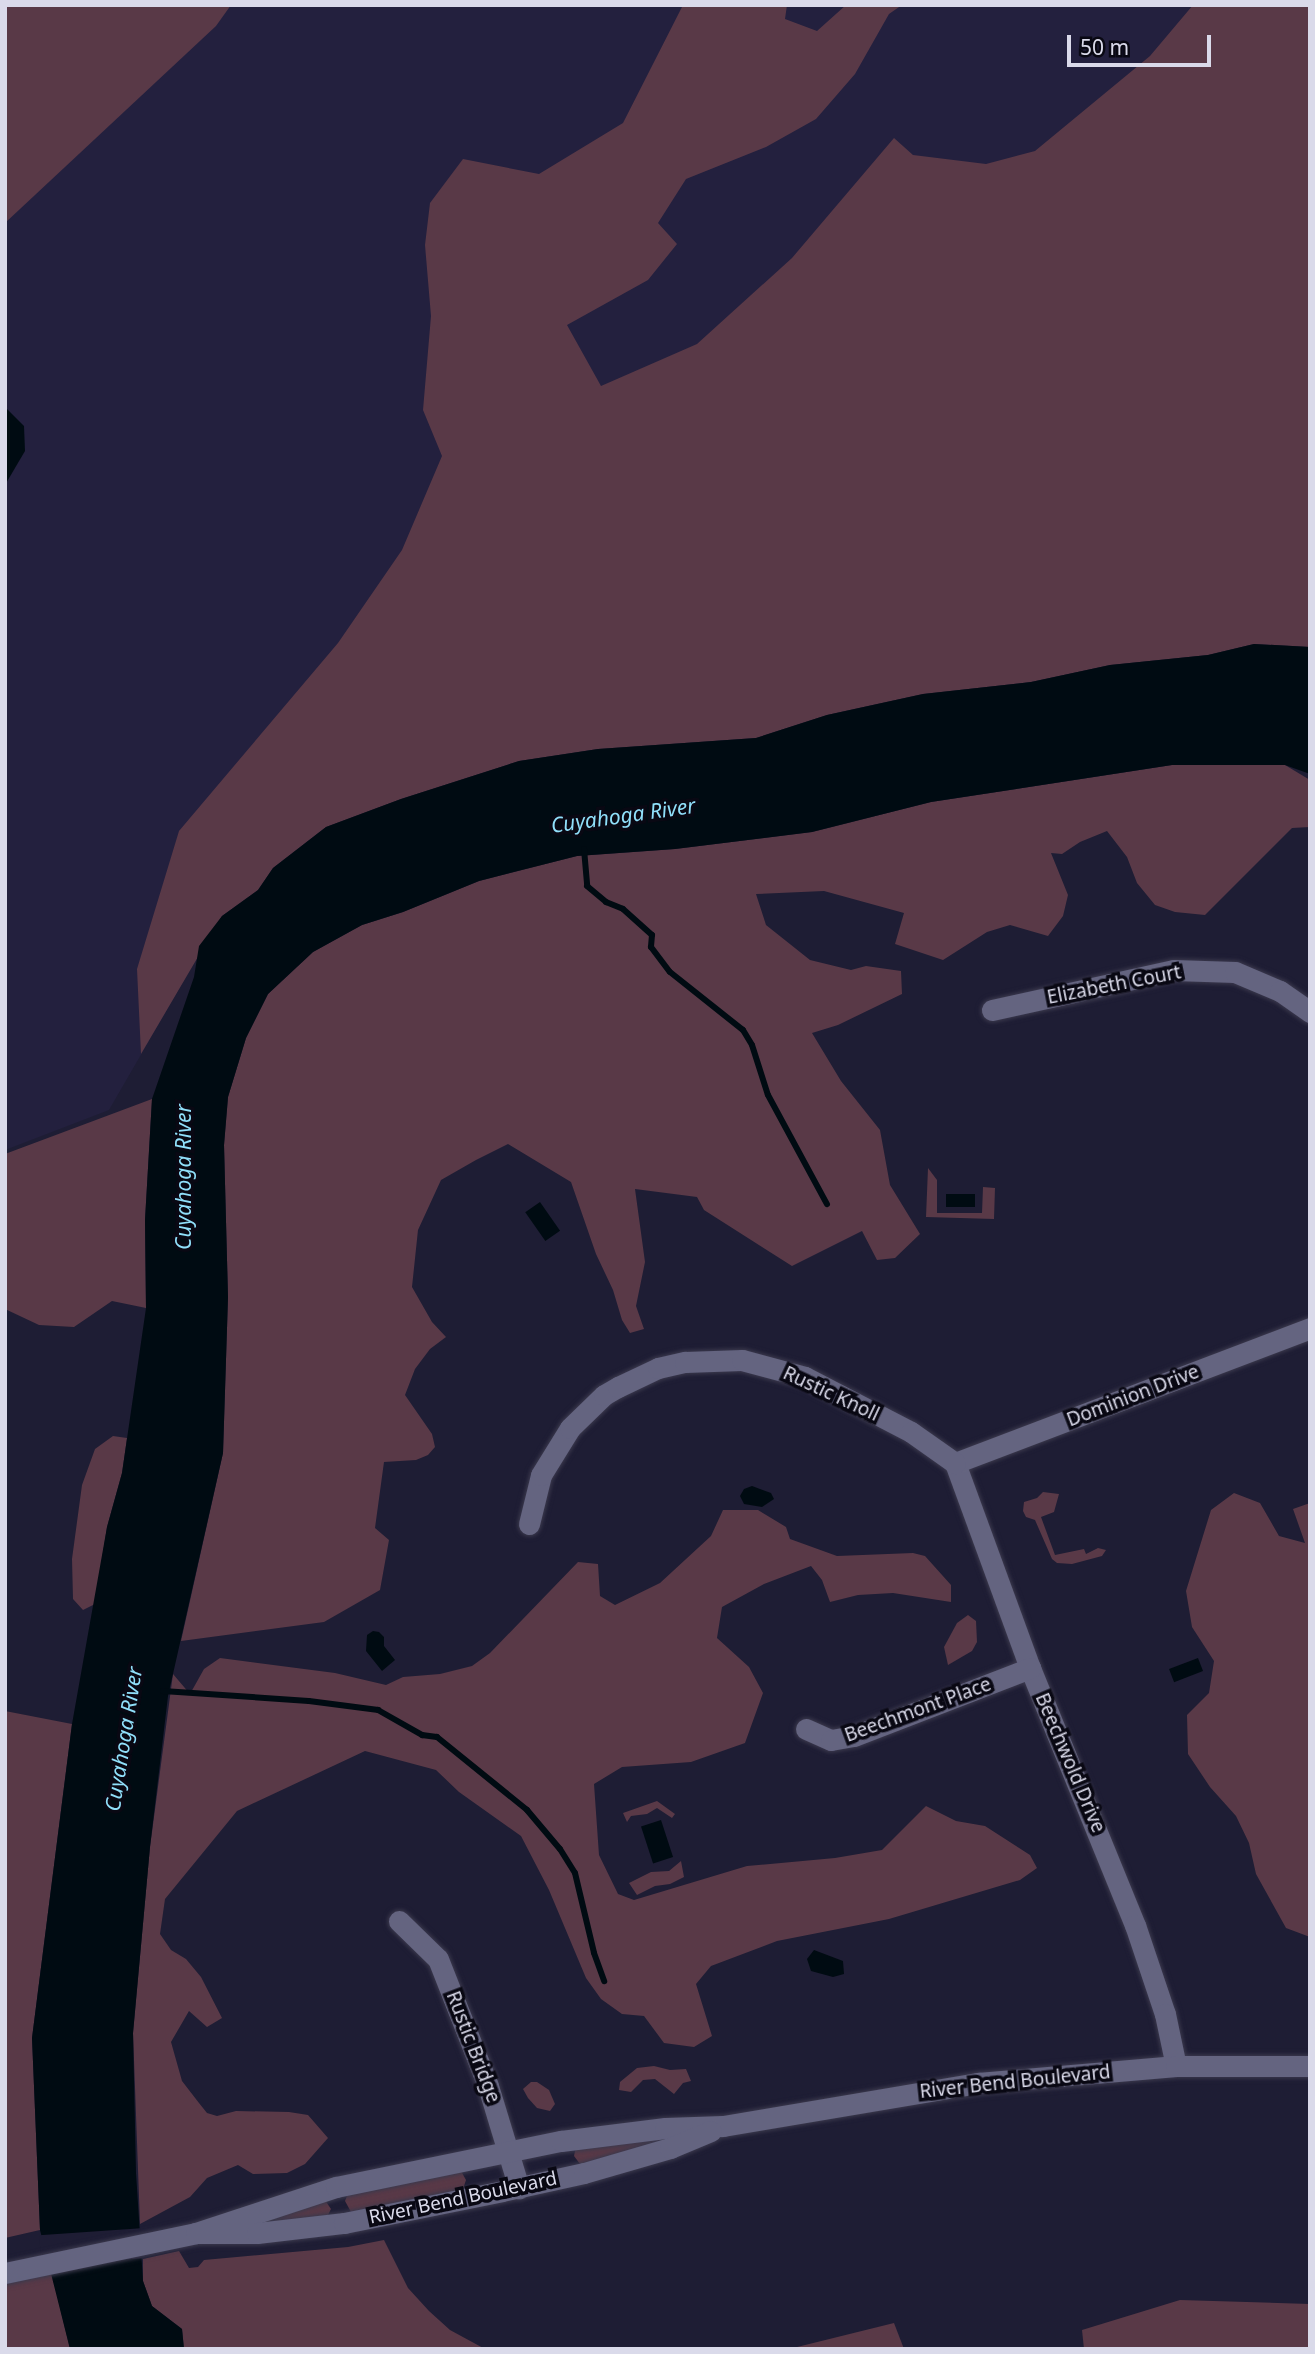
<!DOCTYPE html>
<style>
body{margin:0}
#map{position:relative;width:1315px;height:2354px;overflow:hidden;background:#1e1d34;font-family:"Noto Sans",sans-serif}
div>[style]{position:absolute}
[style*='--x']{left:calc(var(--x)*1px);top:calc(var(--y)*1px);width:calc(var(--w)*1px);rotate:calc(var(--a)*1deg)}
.built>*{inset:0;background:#23203e}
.green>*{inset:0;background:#593947}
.water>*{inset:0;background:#000b12;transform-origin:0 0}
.pier>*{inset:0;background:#1e1d34;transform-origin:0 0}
.stream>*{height:6px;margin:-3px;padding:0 3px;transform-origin:3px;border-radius:3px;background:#000b12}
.roads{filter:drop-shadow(0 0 2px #3b394d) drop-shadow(0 0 2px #3b394d)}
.minor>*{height:21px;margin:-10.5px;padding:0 10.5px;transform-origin:10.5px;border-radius:10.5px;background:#646480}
span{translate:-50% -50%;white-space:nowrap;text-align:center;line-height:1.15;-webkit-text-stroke:7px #090813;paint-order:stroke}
.street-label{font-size:19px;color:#dadaea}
.water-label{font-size:21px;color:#90dffa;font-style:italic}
.frame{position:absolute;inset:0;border:7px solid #dadaea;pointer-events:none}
.scale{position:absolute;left:1067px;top:35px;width:144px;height:32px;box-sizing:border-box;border:4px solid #dadaea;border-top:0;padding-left:9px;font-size:21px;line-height:24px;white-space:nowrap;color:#dadaea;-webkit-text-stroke:5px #090813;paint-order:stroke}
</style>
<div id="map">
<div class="built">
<div style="clip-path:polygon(199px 5px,1259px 5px,427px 560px,109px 1110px,5px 1150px,5px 174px)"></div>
</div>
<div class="green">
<div style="clip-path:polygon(5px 5px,231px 5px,216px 26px,5px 223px)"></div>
<div style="clip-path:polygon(683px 5px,787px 5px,785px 19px,817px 31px,846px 5px,902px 5px,889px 14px,855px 74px,816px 119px,766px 147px,686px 179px,658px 223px,677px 244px,648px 280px,567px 325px,601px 386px,697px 344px,792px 258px,894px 138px,913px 155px,986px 164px,1035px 151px,1150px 56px,1193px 5px,1310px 5px,1310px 647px,1254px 644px,1208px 655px,1110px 665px,1031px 682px,923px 694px,827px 715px,756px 738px,598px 749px,519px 761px,401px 799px,326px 827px,273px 868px,258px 890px,222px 916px,141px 1054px,137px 969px,179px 831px,338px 643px,402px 550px,442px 456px,423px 410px,431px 316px,425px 245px,430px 203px,463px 159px,539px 174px,623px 123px)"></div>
<div style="clip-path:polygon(1172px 765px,1285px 765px,1310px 780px,1310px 827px,1292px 828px,1205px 915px,1175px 912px,1155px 905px,1137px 883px,1127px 857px,1107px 831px,1080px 842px,1062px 854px,1051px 853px,1068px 895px,1063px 916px,1048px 936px,1010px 925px,987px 932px,943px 960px,895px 944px,904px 913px,824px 891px,756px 894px,766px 925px,810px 960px,851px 970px,866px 966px,901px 971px,902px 994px,838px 1025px,812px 1033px,841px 1081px,880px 1130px,890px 1185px,920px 1234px,895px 1258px,877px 1260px,862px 1231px,792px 1266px,704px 1210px,697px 1197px,635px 1189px,645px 1262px,636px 1306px,644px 1329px,630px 1333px,622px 1320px,613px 1290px,596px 1254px,571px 1182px,508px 1144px,476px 1160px,441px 1180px,418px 1230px,412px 1287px,432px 1322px,446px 1337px,430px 1349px,415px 1369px,405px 1395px,432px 1434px,435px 1447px,428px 1455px,416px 1460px,384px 1462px,375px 1528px,389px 1540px,380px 1590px,324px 1622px,181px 1641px,223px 1453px,228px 1297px,224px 1145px,228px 1097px,246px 1038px,268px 994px,313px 952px,362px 925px,403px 912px,479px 881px,577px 856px,675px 849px,812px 832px,931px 802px)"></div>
<div style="clip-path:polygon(152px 1099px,145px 1220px,146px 1308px,112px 1301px,74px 1327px,39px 1325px,5px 1309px,5px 1154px)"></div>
<div style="clip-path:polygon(928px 1168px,937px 1180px,937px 1213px,982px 1213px,983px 1187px,995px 1188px,994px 1219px,926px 1217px)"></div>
<div style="clip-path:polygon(113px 1436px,127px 1438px,122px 1473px,107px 1527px,95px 1604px,83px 1610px,73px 1599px,72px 1559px,82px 1485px,95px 1449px)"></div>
<div style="clip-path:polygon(1043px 1492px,1059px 1494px,1054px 1512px,1041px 1517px,1055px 1555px,1084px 1549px,1086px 1554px,1098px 1548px,1106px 1550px,1102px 1556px,1072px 1564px,1057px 1563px,1052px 1559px,1035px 1520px,1026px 1517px,1023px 1511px,1024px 1502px,1037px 1498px)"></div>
<div style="clip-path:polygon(1234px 1493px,1260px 1503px,1279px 1536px,1305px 1543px,1293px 1509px,1310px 1503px,1310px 1937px,1286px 1928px,1256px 1874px,1249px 1843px,1236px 1816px,1210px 1787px,1188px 1754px,1187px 1715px,1209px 1693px,1214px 1661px,1192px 1627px,1186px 1591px,1211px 1510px)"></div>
<div style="clip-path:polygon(723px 1510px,758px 1510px,786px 1527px,790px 1539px,837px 1556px,913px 1553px,925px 1556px,951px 1585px,951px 1602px,893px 1593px,858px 1595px,830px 1602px,822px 1580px,811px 1566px,764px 1584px,722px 1607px,717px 1638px,749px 1667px,763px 1693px,745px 1743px,691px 1762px,622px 1767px,594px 1784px,599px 1855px,618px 1894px,634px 1900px,747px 1866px,835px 1858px,882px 1850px,926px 1806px,956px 1821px,985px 1826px,1030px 1855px,1037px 1868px,1020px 1880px,889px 1919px,777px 1941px,711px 1966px,696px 1984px,712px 2036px,694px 2047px,664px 2043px,644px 2016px,622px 2014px,601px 1999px,586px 1978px,549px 1890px,521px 1836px,459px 1792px,436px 1770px,365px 1751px,237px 1811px,165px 1899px,160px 1934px,171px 1950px,186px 1959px,201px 1977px,222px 2018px,207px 2027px,189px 2011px,171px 2042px,182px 2081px,199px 2103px,207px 2113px,217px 2116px,236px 2111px,289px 2112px,308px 2115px,328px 2138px,305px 2164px,287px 2173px,253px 2174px,238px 2165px,207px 2178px,190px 2197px,140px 2224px,133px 2033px,150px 1847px,173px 1674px,190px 1694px,204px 1669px,220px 1658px,335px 1673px,386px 1685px,403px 1677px,440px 1674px,472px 1666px,490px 1653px,578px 1562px,598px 1564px,600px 1596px,615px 1605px,660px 1583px,711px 1536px)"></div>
<div style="clip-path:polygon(968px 1615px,976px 1621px,977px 1642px,972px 1651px,948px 1665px,944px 1647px,957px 1623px)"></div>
<div style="clip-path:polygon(5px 1711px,72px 1724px,32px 2038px,40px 2230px,5px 2238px)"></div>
<div style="clip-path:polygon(657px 1801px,675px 1814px,672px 1818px,657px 1808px,647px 1814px,631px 1816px,627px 1822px,623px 1813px)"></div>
<div style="clip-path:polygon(681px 1861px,684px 1877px,670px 1884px,655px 1886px,637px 1895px,629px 1883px,651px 1872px,669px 1871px)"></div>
<div style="clip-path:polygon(654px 2066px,670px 2070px,686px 2069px,691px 2081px,683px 2083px,674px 2094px,655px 2079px,643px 2080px,631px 2092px,619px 2090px,620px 2082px,637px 2068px)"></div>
<div style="clip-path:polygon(531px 2082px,537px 2082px,549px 2090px,555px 2104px,550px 2111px,537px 2108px,528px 2098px,523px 2089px)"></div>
<div style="clip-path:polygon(661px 2133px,669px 2140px,580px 2164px,574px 2156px,576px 2146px)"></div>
<div style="clip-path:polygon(461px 2171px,466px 2180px,463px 2189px,351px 2212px,345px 2201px,349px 2191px)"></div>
<div style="clip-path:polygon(325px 2200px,331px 2209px,327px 2217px,262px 2226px,257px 2216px)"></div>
<div style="clip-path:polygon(384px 2240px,408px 2288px,429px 2311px,450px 2330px,485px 2349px,184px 2349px,182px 2329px,152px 2306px,143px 2281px,143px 2259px,179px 2251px,189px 2268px,198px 2267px,204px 2260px,348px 2247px)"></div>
<div style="clip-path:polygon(52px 2274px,70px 2349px,5px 2349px,5px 2284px)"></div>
<div style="clip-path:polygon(1180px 2300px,1310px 2304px,1310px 2349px,1084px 2349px,1082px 2330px)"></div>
<div style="clip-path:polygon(894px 2323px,904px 2349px,789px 2349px)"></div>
</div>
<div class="water">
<div style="clip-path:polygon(6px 408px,24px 426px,25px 451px,5px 485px)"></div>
<div style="clip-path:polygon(1254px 644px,1310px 647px,1310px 774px,1285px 765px,1172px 765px,931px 802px,812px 832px,675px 849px,577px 856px,479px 881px,403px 912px,362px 925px,313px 952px,268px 994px,246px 1038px,228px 1097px,224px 1145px,228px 1297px,223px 1453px,168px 1696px,150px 1847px,133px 2033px,136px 2173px,143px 2281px,152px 2306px,182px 2329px,184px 2349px,70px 2349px,40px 2230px,32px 2038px,72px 1724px,107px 1527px,122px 1473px,146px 1308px,145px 1220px,152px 1099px,194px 977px,199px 946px,222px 916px,258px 890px,273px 868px,326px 827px,401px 799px,519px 761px,598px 749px,756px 738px,827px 715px,923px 694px,1031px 682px,1110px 665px,1208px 655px)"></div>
<div style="left:946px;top:1194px;width:29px;height:13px"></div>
<div style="left:540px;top:1202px;width:35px;height:18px;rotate:55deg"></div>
<div style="clip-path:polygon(752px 1486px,771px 1493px,774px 1499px,762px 1507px,744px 1504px,740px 1496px,744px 1489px)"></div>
<div style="clip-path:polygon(373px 1631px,379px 1632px,384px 1637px,384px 1646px,395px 1660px,382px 1671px,366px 1651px,367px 1635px)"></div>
<div style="left:1198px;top:1658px;width:14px;height:31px;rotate:69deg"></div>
<div style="left:661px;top:1820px;width:39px;height:21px;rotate:72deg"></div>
<div style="clip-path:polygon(814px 1950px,843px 1961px,844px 1974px,833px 1977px,811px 1971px,807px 1959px)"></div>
</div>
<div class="pier">
<div style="left:144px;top:2228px;width:30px;height:105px;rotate:86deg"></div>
</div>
<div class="stream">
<div style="--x:584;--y:849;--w:37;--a:85"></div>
<div style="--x:587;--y:886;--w:25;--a:40"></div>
<div style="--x:606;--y:902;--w:18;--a:22"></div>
<div style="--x:623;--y:909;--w:39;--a:42"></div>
<div style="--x:652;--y:935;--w:12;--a:95"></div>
<div style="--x:651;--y:947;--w:31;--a:53"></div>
<div style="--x:670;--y:972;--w:93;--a:38.5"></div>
<div style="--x:743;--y:1030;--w:17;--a:59"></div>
<div style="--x:752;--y:1045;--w:52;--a:72.3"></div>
<div style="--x:768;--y:1095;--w:124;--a:61.6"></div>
<div style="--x:163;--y:1691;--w:146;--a:3.9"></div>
<div style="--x:309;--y:1701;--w:70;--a:7.4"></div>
<div style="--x:378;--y:1710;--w:51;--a:29.6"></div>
<div style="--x:422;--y:1735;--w:15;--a:8"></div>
<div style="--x:437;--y:1737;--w:116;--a:39"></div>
<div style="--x:527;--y:1810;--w:51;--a:49.8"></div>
<div style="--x:560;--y:1849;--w:28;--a:58"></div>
<div style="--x:575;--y:1873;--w:82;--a:76.6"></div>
<div style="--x:594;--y:1953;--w:30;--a:70"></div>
</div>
<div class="roads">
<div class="minor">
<div style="--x:992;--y:1010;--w:186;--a:-12.4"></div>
<div style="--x:1174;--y:970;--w:61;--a:1.9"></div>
<div style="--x:1235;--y:972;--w:49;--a:22.9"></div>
<div style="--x:1280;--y:991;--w:37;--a:35"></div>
<div style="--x:955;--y:1463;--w:218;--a:69.9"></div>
<div style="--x:1030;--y:1668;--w:278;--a:67.8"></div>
<div style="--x:1135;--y:1925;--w:94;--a:71.4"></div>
<div style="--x:1165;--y:2014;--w:53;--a:78.1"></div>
<div style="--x:955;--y:1463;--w:380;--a:-20.8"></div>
<div style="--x:529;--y:1524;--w:50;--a:-76.2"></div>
<div style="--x:541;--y:1475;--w:55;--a:-58.3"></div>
<div style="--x:570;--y:1428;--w:47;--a:-44.1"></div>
<div style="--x:604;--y:1395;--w:16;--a:-30"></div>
<div style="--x:618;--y:1387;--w:44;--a:-25.4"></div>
<div style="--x:658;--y:1368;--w:28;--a:-13"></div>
<div style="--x:685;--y:1362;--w:57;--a:-2"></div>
<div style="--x:742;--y:1360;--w:65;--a:15.1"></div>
<div style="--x:805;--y:1377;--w:119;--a:27.4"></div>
<div style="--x:911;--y:1432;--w:54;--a:35.2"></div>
<div style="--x:806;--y:1729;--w:27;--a:24"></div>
<div style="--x:831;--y:1740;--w:23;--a:-10"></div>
<div style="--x:854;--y:1736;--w:189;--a:-21.1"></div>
<div style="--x:399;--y:1921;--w:54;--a:44.3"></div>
<div style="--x:438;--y:1959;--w:136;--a:68.5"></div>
<div style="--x:488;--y:2086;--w:107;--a:73.1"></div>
<div style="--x:196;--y:2233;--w:147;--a:-18.2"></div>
<div style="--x:336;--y:2187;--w:230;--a:-11.6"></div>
<div style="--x:561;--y:2141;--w:105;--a:-7.1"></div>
<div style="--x:665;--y:2128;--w:58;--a:-2"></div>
<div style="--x:723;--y:2126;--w:259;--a:-9.6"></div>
<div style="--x:978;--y:2083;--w:199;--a:-4.9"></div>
<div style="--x:1176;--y:2066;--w:134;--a:0"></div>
<div style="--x:5;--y:2273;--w:195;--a:-11.8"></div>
<div style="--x:196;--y:2233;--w:61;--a:0"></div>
<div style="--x:257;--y:2233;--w:88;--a:-6.6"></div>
<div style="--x:344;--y:2223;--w:161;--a:-11.4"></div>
<div style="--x:502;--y:2191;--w:84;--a:-12.4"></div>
<div style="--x:584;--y:2173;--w:90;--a:-16.2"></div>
<div style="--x:670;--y:2148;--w:44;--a:-22.5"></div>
</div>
</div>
<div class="street-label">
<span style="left:1114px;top:985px;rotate:-11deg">Elizabeth Court</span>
<span style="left:831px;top:1394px;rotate:25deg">Rustic Knoll</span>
<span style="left:1133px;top:1396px;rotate:-21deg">Dominion Drive</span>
<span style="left:918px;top:1710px;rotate:-20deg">Beechmont Place</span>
<span style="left:1070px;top:1763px;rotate:67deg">Beechwold Drive</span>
<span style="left:473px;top:2047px;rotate:69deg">Rustic Bridge</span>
<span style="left:1015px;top:2082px;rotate:-6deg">River Bend Boulevard</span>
<span style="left:463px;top:2198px;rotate:-12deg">River Bend Boulevard</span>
</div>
<div class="water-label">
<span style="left:623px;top:815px;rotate:-8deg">Cuyahoga River</span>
<span style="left:183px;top:1177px;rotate:-90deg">Cuyahoga River</span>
<span style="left:123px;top:1739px;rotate:-81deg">Cuyahoga River</span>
</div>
<div class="frame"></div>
<div class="scale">50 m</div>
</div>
